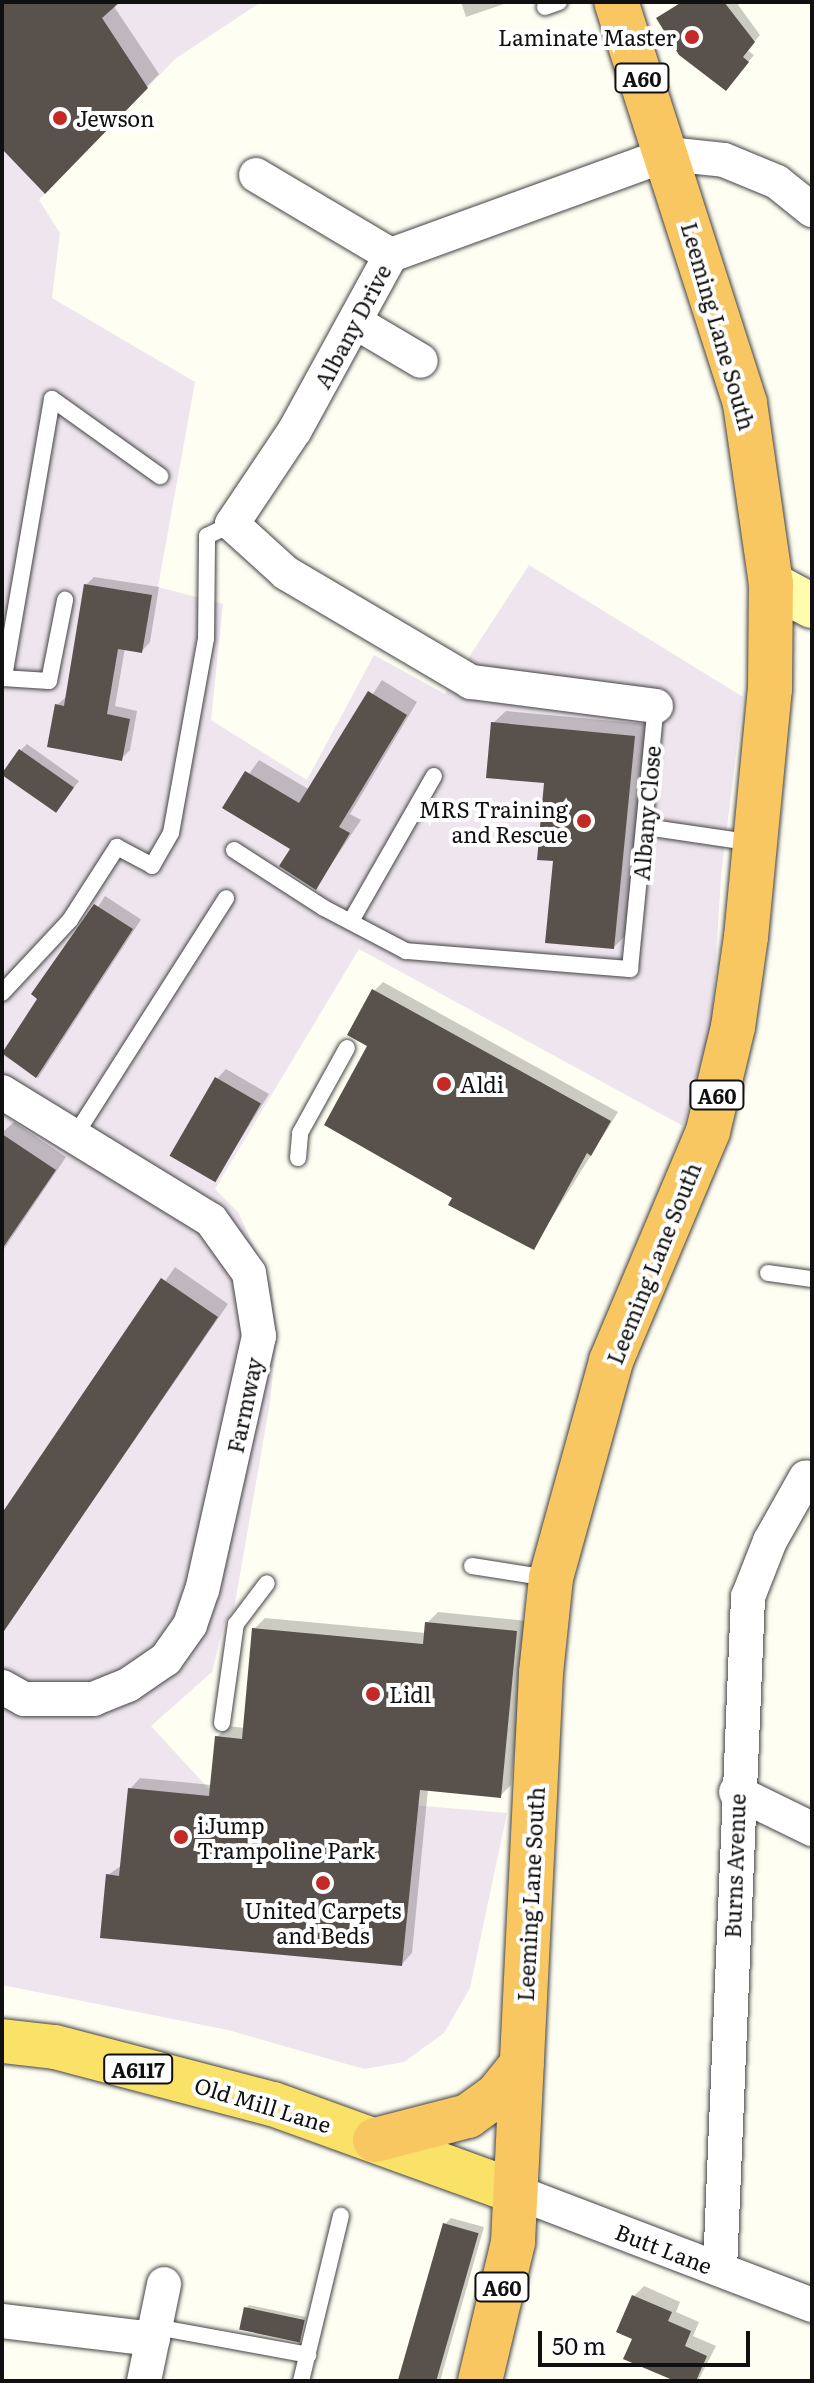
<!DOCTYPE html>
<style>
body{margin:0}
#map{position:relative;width:814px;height:2383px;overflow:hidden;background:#fffef3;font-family:Literata,serif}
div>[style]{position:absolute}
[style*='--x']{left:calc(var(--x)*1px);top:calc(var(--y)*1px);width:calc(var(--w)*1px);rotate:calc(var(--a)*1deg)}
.industrial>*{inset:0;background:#eee5ee}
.shadow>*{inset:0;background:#0003;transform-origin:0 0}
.building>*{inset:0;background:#59524c;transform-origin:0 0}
.roads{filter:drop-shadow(0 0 2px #434343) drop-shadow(0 0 2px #434343)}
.service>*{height:16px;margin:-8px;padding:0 8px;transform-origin:8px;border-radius:8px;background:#fff}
.minor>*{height:34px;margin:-17px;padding:0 17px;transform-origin:17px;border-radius:17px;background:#fff}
.secondary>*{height:44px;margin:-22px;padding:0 22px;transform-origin:22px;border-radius:22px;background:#fffcae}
.primary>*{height:44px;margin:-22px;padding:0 22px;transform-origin:22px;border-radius:22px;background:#fae168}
.trunk>*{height:44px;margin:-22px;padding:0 22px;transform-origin:22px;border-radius:22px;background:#f8c761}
.dots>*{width:22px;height:22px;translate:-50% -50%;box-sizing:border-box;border:4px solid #fff;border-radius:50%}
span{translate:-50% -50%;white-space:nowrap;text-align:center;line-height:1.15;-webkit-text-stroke:8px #fff;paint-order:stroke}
.shield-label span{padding:2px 6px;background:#fff;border:2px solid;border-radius:6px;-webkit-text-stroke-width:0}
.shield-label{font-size:20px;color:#101010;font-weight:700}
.poi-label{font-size:22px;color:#101010}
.right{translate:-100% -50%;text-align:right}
.left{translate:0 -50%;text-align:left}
.street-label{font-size:22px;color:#101010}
.frame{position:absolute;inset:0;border:4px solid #101010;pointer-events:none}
.scale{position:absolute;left:538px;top:2331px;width:212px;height:36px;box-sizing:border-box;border:4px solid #101010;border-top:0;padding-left:10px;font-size:24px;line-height:28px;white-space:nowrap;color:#101010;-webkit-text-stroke:6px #fff;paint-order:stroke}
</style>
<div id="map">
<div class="industrial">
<div style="clip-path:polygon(2px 2px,261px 2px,175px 59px,39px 200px,60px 233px,52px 298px,195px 382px,158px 587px,223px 604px,211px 720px,307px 780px,374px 655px,445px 694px,529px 565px,743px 697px,721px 876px,712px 1023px,683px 1126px,359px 949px,215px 1189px,238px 1212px,271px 1284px,277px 1334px,270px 1402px,234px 1609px,224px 1624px,212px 1672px,151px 1726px,208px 1788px,507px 1813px,470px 1988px,444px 2033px,404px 2062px,364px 2069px,228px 2030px,2px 1985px)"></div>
</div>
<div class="shadow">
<div style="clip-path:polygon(2px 2px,116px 2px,113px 5px,159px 74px,45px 192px,2px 146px)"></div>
<div style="clip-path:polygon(461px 2px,510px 2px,466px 17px)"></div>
<div style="clip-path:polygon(681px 2px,736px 2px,760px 35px,747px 50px,754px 55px,732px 82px,659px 18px)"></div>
<div style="clip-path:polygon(94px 577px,159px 587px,150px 642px,142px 651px,125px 648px,115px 706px,137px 711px,130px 750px,121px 759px,57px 705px,66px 697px,86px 585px)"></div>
<div style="clip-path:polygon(382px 680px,417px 702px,350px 814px,361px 820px,316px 887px,293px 848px,225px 808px,259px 760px,310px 790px)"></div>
<div style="clip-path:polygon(506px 711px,646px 724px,626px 935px,614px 947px,555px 859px,546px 782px,493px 723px)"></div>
<div style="clip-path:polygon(27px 744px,79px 781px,56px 811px,21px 750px)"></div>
<div style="left:105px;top:896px;width:43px;height:189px;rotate:33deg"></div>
<div style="clip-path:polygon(383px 982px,618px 1112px,533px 1248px,455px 1197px,370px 1045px,374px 991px)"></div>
<div style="clip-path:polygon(226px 1069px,269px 1094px,215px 1180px,217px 1079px)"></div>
<div style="clip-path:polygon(14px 1122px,66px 1157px,2px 1252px,2px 1133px)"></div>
<div style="clip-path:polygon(175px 1267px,228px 1304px,2px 1633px,2px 1516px)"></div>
<div style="clip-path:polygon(438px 1612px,527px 1621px,511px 1785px,500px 1796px,428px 1789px,412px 1953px,402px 1964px,108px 1875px,122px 1865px,130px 1789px,140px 1778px,212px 1785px,217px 1737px,228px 1726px,245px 1728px,254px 1629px,265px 1618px,426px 1633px,427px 1623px)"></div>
<div style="clip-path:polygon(451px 2218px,484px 2227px,440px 2381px,400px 2381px,445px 2224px)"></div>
<div style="clip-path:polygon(644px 2286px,680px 2302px,676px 2312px,699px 2322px,693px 2336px,716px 2346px,698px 2381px,680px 2381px,634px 2296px)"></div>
<div style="clip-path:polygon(249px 2305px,306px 2317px,301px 2337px,246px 2308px)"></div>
</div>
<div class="building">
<div style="clip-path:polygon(2px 2px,120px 2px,102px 18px,148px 88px,45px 194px,2px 149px)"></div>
<div style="clip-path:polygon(682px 2px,724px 2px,755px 42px,743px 57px,749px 62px,726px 91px,679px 55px,656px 18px)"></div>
<div style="clip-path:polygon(84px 584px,152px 595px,142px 653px,118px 649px,107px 714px,130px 719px,122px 761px,47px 747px,55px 704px,64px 706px)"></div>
<div style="clip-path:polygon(368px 691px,407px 715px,339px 827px,350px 833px,316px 890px,279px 866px,290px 849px,222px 808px,245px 771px,299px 803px)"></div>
<div style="clip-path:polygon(491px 722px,635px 736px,614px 949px,545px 943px,553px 861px,537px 860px,544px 783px,486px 778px)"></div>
<div style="left:19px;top:749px;width:67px;height:31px;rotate:35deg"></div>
<div style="clip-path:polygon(94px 904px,133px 929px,36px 1078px,2px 1053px,37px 999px,31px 994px)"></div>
<div style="clip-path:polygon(372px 989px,611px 1121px,591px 1156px,587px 1153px,534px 1250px,448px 1205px,452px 1198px,324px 1125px,367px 1046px,347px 1035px)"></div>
<div style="left:215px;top:1077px;width:53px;height:91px;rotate:30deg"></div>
<div style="clip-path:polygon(2px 1134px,56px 1170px,2px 1249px)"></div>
<div style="clip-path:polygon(161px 1278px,218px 1317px,2px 1634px,2px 1513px)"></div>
<div style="clip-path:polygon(425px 1622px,517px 1631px,501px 1798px,420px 1790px,402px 1966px,100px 1938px,106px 1874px,119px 1876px,128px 1788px,209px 1796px,215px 1736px,242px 1739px,252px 1628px,423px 1644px)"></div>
<div style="left:443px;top:2223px;width:37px;height:164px;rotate:16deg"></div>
<div style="clip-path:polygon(632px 2295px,672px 2312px,668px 2321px,691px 2331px,685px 2346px,707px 2356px,696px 2381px,675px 2381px,623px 2359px,632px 2339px,616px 2332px)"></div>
<div style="left:244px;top:2307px;width:62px;height:23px;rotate:12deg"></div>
</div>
<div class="roads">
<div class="service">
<div style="--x:545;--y:7;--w:15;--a:-20"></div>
<div style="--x:4;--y:677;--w:282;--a:-80.2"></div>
<div style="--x:52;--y:399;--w:133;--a:35.5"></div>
<div style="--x:2;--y:678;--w:47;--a:3.7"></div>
<div style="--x:49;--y:681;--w:83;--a:-78.8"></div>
<div style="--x:646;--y:827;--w:110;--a:8.4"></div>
<div style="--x:234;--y:850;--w:107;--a:32.8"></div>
<div style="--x:324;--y:908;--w:93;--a:27.7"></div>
<div style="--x:406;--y:951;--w:225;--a:4.6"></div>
<div style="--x:630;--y:969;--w:264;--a:-84.4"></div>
<div style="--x:351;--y:921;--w:167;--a:-60.2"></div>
<div style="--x:2;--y:993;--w:100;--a:-47"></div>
<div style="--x:70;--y:920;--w:87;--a:-57.2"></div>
<div style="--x:117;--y:847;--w:40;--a:28"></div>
<div style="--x:152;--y:866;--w:38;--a:-60"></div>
<div style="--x:171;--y:833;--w:197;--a:-79.8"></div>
<div style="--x:206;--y:639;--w:103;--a:-89.4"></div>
<div style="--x:207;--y:536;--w:28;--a:-26"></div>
<div style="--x:74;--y:1137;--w:283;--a:-57.5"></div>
<div style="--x:298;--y:1158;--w:25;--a:-85"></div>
<div style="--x:300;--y:1133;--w:97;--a:-61.1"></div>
<div style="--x:768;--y:1273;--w:44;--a:7.8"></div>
<div style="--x:472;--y:1566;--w:78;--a:8.9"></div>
<div style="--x:222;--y:1723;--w:100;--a:-82"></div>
<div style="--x:236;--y:1624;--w:51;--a:-52.9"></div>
<div style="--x:156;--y:2327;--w:155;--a:10.4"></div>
<div style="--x:301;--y:2381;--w:170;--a:-76.4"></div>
</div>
<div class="minor">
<div style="--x:256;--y:175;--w:157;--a:30.7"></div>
<div style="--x:357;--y:323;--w:74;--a:30.7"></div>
<div style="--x:656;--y:706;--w:187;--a:-172.6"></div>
<div style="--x:471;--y:682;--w:215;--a:-149.5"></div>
<div style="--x:286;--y:573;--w:73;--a:-137.8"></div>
<div style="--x:232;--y:524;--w:113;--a:-56.2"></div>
<div style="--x:295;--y:430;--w:200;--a:-61.3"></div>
<div style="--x:391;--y:255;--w:295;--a:-20"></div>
<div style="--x:668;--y:154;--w:56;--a:6.1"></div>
<div style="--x:724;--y:160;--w:57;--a:22.5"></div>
<div style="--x:777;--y:182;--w:45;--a:38.7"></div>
<div style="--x:2;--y:1092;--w:245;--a:31.5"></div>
<div style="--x:211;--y:1220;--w:65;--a:54.4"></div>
<div style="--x:249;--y:1273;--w:64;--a:81"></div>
<div style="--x:259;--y:1336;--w:260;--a:102.6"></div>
<div style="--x:202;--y:1590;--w:37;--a:109"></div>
<div style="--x:190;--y:1625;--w:42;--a:125.2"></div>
<div style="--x:166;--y:1659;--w:46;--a:145.6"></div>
<div style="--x:128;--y:1685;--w:37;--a:158"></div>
<div style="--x:94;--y:1699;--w:70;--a:180"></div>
<div style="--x:24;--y:1699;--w:25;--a:-151"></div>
<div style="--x:736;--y:1792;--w:85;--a:26"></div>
<div style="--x:516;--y:2192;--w:317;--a:20.9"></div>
<div style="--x:720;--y:2269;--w:673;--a:-87.61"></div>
<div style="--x:748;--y:1597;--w:60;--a:-68.6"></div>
<div style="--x:770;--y:1541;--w:73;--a:-60.6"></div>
<div style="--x:2;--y:2321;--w:152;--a:6.8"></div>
<div style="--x:144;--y:2381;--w:99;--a:-78.3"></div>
</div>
<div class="secondary">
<div style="--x:771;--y:584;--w:47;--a:28.2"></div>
</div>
<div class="primary">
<div style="--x:2;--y:2041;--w:53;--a:6.5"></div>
<div style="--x:55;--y:2047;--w:225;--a:14.7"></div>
<div style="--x:273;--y:2104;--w:258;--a:19.9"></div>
</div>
<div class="trunk">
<div style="--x:375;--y:2140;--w:96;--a:-14.5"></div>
<div style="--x:468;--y:2116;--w:34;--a:-36"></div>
<div style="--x:496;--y:2096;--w:41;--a:-50.9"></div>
<div style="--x:480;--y:2381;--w:143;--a:-76.6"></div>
<div style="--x:513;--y:2242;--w:570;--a:-87.18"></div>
<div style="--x:541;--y:1673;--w:96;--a:-84"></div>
<div style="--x:551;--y:1578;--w:225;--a:-74.5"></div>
<div style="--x:611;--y:1361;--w:250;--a:-67.1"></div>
<div style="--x:708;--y:1131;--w:107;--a:-76.5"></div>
<div style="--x:733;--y:1027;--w:91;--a:-81.8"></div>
<div style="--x:746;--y:937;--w:249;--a:-84.5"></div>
<div style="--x:770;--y:689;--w:105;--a:-89.5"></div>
<div style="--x:771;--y:584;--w:183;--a:-98.2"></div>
<div style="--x:745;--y:403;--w:421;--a:-107.8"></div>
</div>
</div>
<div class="dots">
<div style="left:692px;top:37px;background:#c32925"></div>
<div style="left:60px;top:118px;background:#c32925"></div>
<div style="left:584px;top:821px;background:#c32925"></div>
<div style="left:444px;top:1084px;background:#c32925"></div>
<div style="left:373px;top:1694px;background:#c32925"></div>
<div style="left:181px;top:1837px;background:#c32925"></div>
<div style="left:323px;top:1883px;background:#c32925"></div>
</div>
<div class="shield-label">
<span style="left:642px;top:78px">A60</span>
<span style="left:717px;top:1095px">A60</span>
<span style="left:138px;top:2069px">A6117</span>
<span style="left:502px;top:2287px">A60</span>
</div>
<div class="poi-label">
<span class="right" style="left:676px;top:37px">Laminate Master</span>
<span class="left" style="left:76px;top:118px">Jewson</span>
<span class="right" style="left:568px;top:821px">MRS Training<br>and Rescue</span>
<span class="left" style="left:460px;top:1084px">Aldi</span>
<span class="left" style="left:389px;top:1694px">Lidl</span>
<span class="left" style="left:197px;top:1837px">iJump<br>Trampoline Park</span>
<span style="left:323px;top:1922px">United Carpets<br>and Beds</span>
</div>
<div class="street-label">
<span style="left:352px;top:326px;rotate:-62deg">Albany Drive</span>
<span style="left:719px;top:326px;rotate:74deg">Leeming Lane South</span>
<span style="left:646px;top:813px;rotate:-85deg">Albany Close</span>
<span style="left:653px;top:1263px;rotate:-68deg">Leeming Lane South</span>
<span style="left:244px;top:1405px;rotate:-78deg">Farmway</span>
<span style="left:734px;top:1866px;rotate:-88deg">Burns Avenue</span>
<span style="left:530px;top:1894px;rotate:-87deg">Leeming Lane South</span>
<span style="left:263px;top:2104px;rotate:17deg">Old Mill Lane</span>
<span style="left:664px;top:2248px;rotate:21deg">Butt Lane</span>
</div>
<div class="frame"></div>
<div class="scale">50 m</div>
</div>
